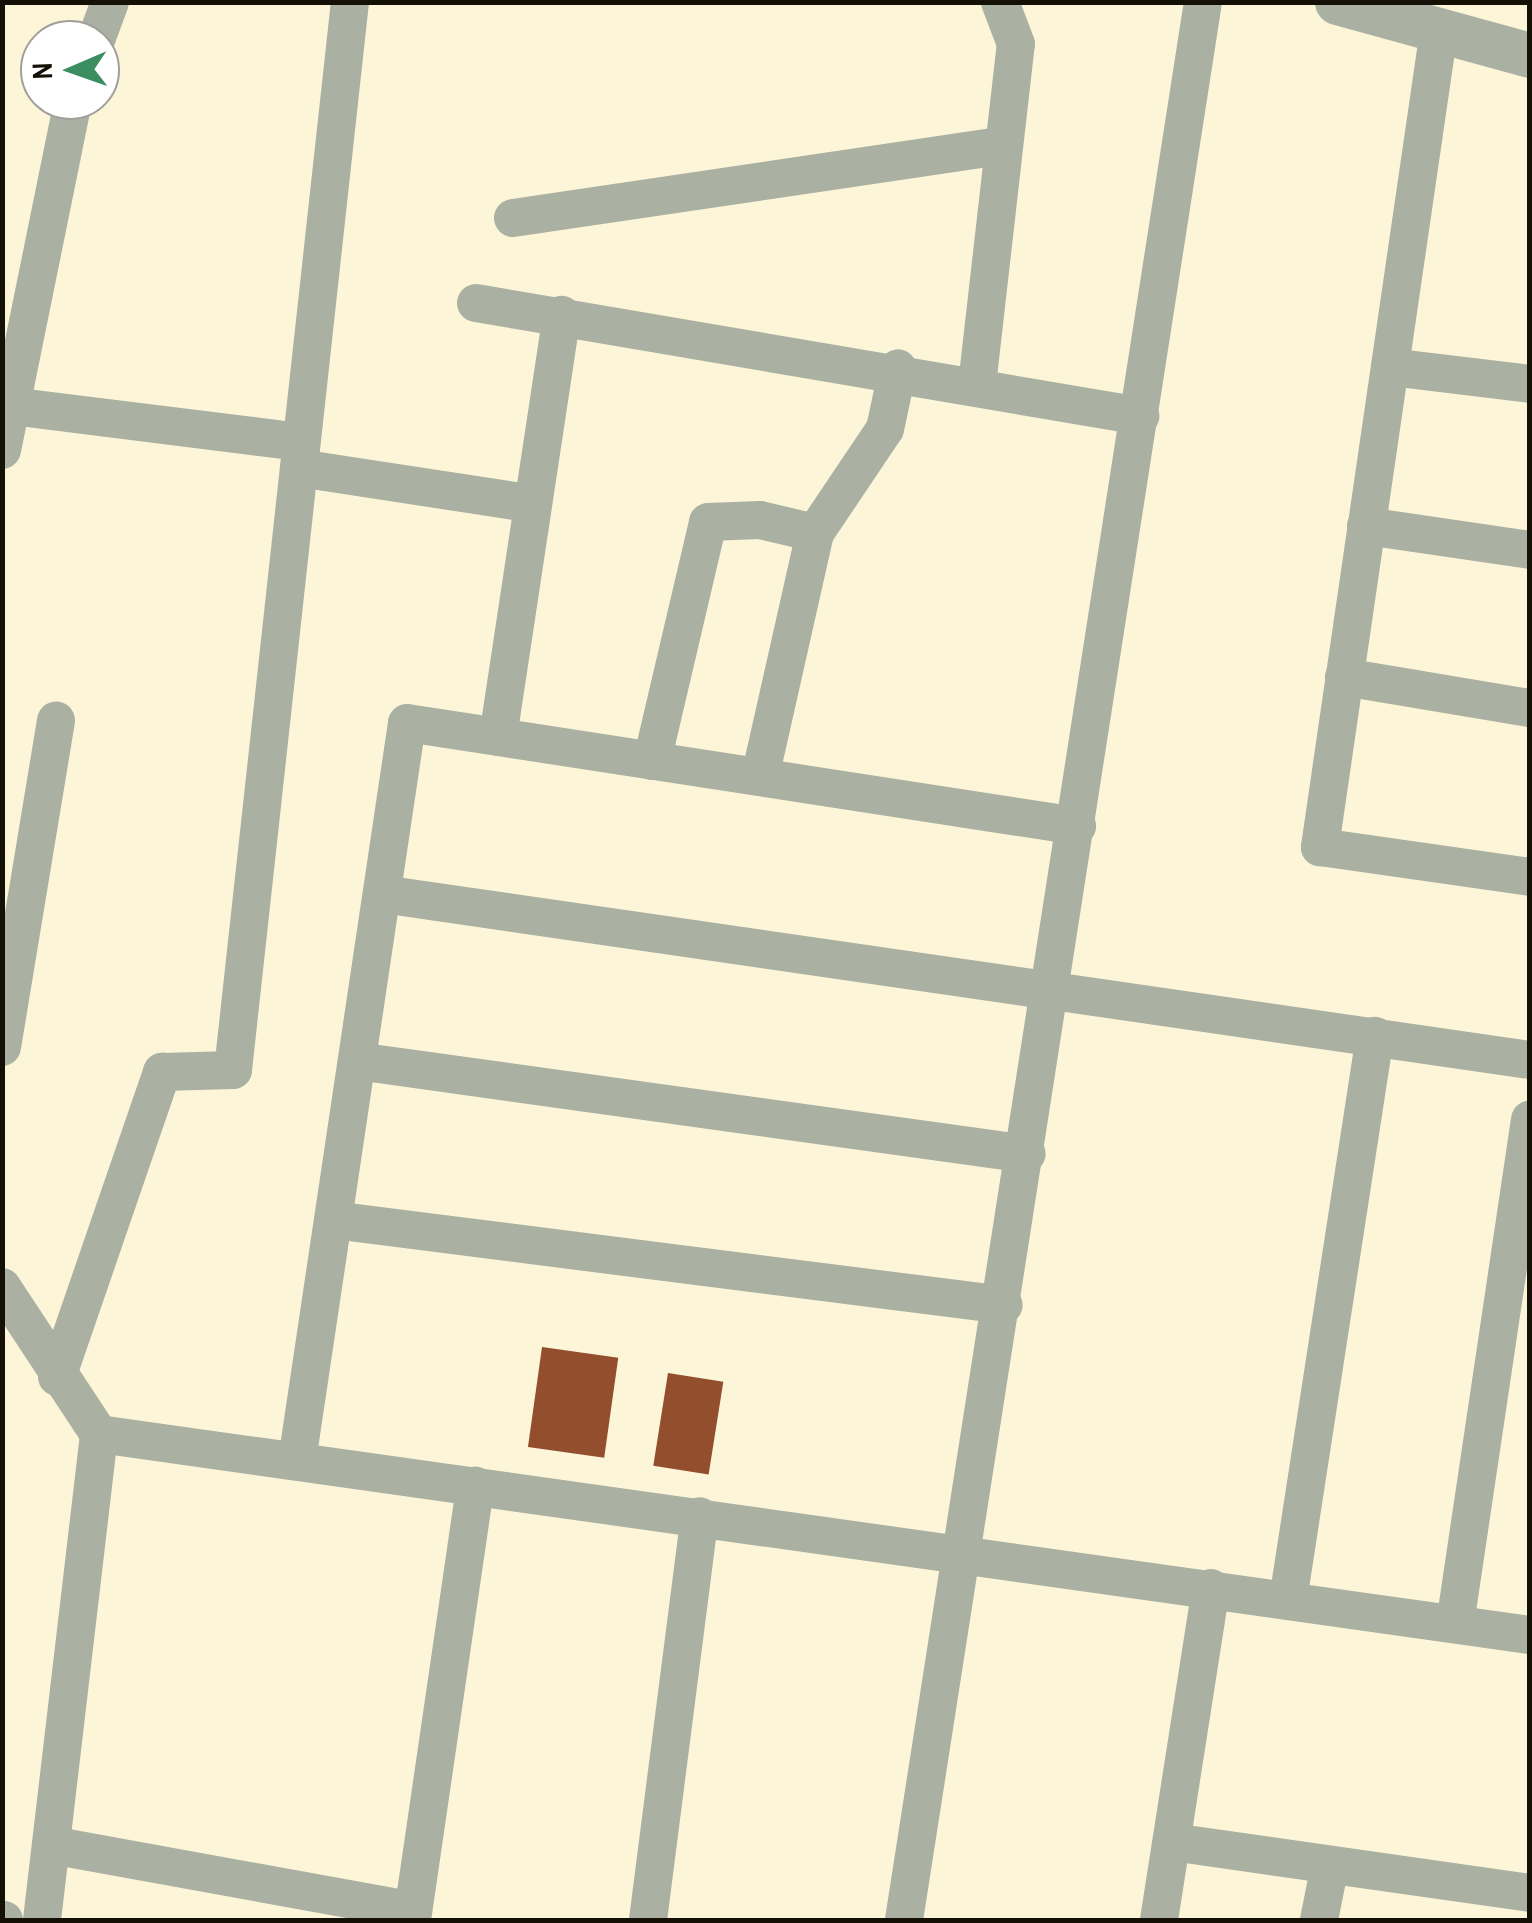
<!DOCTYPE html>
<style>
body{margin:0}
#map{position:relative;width:1532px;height:1923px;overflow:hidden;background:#fdf5d8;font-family:"Archivo Narrow",sans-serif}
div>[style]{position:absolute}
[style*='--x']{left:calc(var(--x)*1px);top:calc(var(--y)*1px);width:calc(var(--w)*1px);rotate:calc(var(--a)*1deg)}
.building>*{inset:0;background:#924e2d;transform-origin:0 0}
.minor>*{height:38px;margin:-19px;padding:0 19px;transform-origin:19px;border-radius:19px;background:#abb1a2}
.tertiary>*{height:45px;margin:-22.5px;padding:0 22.5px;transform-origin:22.5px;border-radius:22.5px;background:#abb1a2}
span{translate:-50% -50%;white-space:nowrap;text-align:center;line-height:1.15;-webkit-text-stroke:8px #fff;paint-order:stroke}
.frame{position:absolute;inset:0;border:5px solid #141005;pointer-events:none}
.north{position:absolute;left:20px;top:20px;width:100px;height:100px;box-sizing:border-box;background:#fff;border:2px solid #a19f9b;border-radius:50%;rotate:268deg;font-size:28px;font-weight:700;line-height:40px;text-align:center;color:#141005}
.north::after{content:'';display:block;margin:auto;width:35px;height:45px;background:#3a8e60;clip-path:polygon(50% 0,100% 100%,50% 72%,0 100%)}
</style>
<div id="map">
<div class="building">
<div style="left:542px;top:1347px;width:77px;height:101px;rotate:8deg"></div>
<div style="left:668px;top:1373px;width:56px;height:94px;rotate:9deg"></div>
</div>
<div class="minor">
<div style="--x:1439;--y:30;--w:826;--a:98.29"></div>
<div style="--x:1320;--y:847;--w:212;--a:8.1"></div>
<div style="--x:96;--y:40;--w:40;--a:-69.8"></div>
<div style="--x:513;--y:218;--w:490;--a:-8.4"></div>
<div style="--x:476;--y:303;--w:674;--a:9.66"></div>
<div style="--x:1390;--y:367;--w:141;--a:6.9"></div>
<div style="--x:977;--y:385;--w:343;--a:-83.5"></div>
<div style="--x:1016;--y:44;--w:45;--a:-110.9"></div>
<div style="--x:11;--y:406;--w:292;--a:7.1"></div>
<div style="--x:2;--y:450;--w:357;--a:-78.5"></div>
<div style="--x:299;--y:468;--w:231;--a:8.7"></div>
<div style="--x:1366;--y:526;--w:166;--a:8.3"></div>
<div style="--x:1344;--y:677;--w:189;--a:9.5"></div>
<div style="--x:498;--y:737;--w:427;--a:-81.4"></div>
<div style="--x:652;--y:761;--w:245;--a:-76.8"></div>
<div style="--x:708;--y:522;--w:52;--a:-2.2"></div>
<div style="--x:760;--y:520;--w:57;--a:13.3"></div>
<div style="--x:760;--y:777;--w:250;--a:-77.3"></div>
<div style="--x:815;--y:533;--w:125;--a:-56.1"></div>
<div style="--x:885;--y:429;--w:62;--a:-78"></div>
<div style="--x:382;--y:894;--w:1160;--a:8.23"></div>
<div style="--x:2;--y:1047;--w:331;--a:-80.6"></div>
<div style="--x:357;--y:1061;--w:676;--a:7.9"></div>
<div style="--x:333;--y:1220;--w:676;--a:7.22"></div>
<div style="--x:2;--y:1287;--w:176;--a:56.6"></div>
<div style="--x:99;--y:1434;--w:1445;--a:8"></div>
<div style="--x:57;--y:1377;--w:323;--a:-71"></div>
<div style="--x:162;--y:1072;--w:71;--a:-1.6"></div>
<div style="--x:233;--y:1070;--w:1074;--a:-83.75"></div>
<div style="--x:297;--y:1461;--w:746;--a:-81.52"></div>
<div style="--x:407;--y:723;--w:678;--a:8.74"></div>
<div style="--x:1288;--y:1600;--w:571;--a:-81.23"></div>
<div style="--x:1455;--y:1624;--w:510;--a:-81.54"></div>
<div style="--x:1172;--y:1842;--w:362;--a:8.1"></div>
<div style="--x:51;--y:1845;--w:368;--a:10.3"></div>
<div style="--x:2;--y:1920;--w:2;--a:0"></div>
<div style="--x:42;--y:1920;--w:489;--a:-83.3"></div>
<div style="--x:412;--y:1920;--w:439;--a:-81.7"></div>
<div style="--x:648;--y:1920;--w:407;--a:-82.7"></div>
<div style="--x:904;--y:1920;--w:1941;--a:-81.14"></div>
<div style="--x:1159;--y:1920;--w:336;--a:-81.1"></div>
<div style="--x:1319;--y:1920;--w:56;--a:-78.7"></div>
</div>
<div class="tertiary">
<div style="--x:1337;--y:2;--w:200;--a:15.4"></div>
</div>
<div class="frame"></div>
<div class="north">N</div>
</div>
